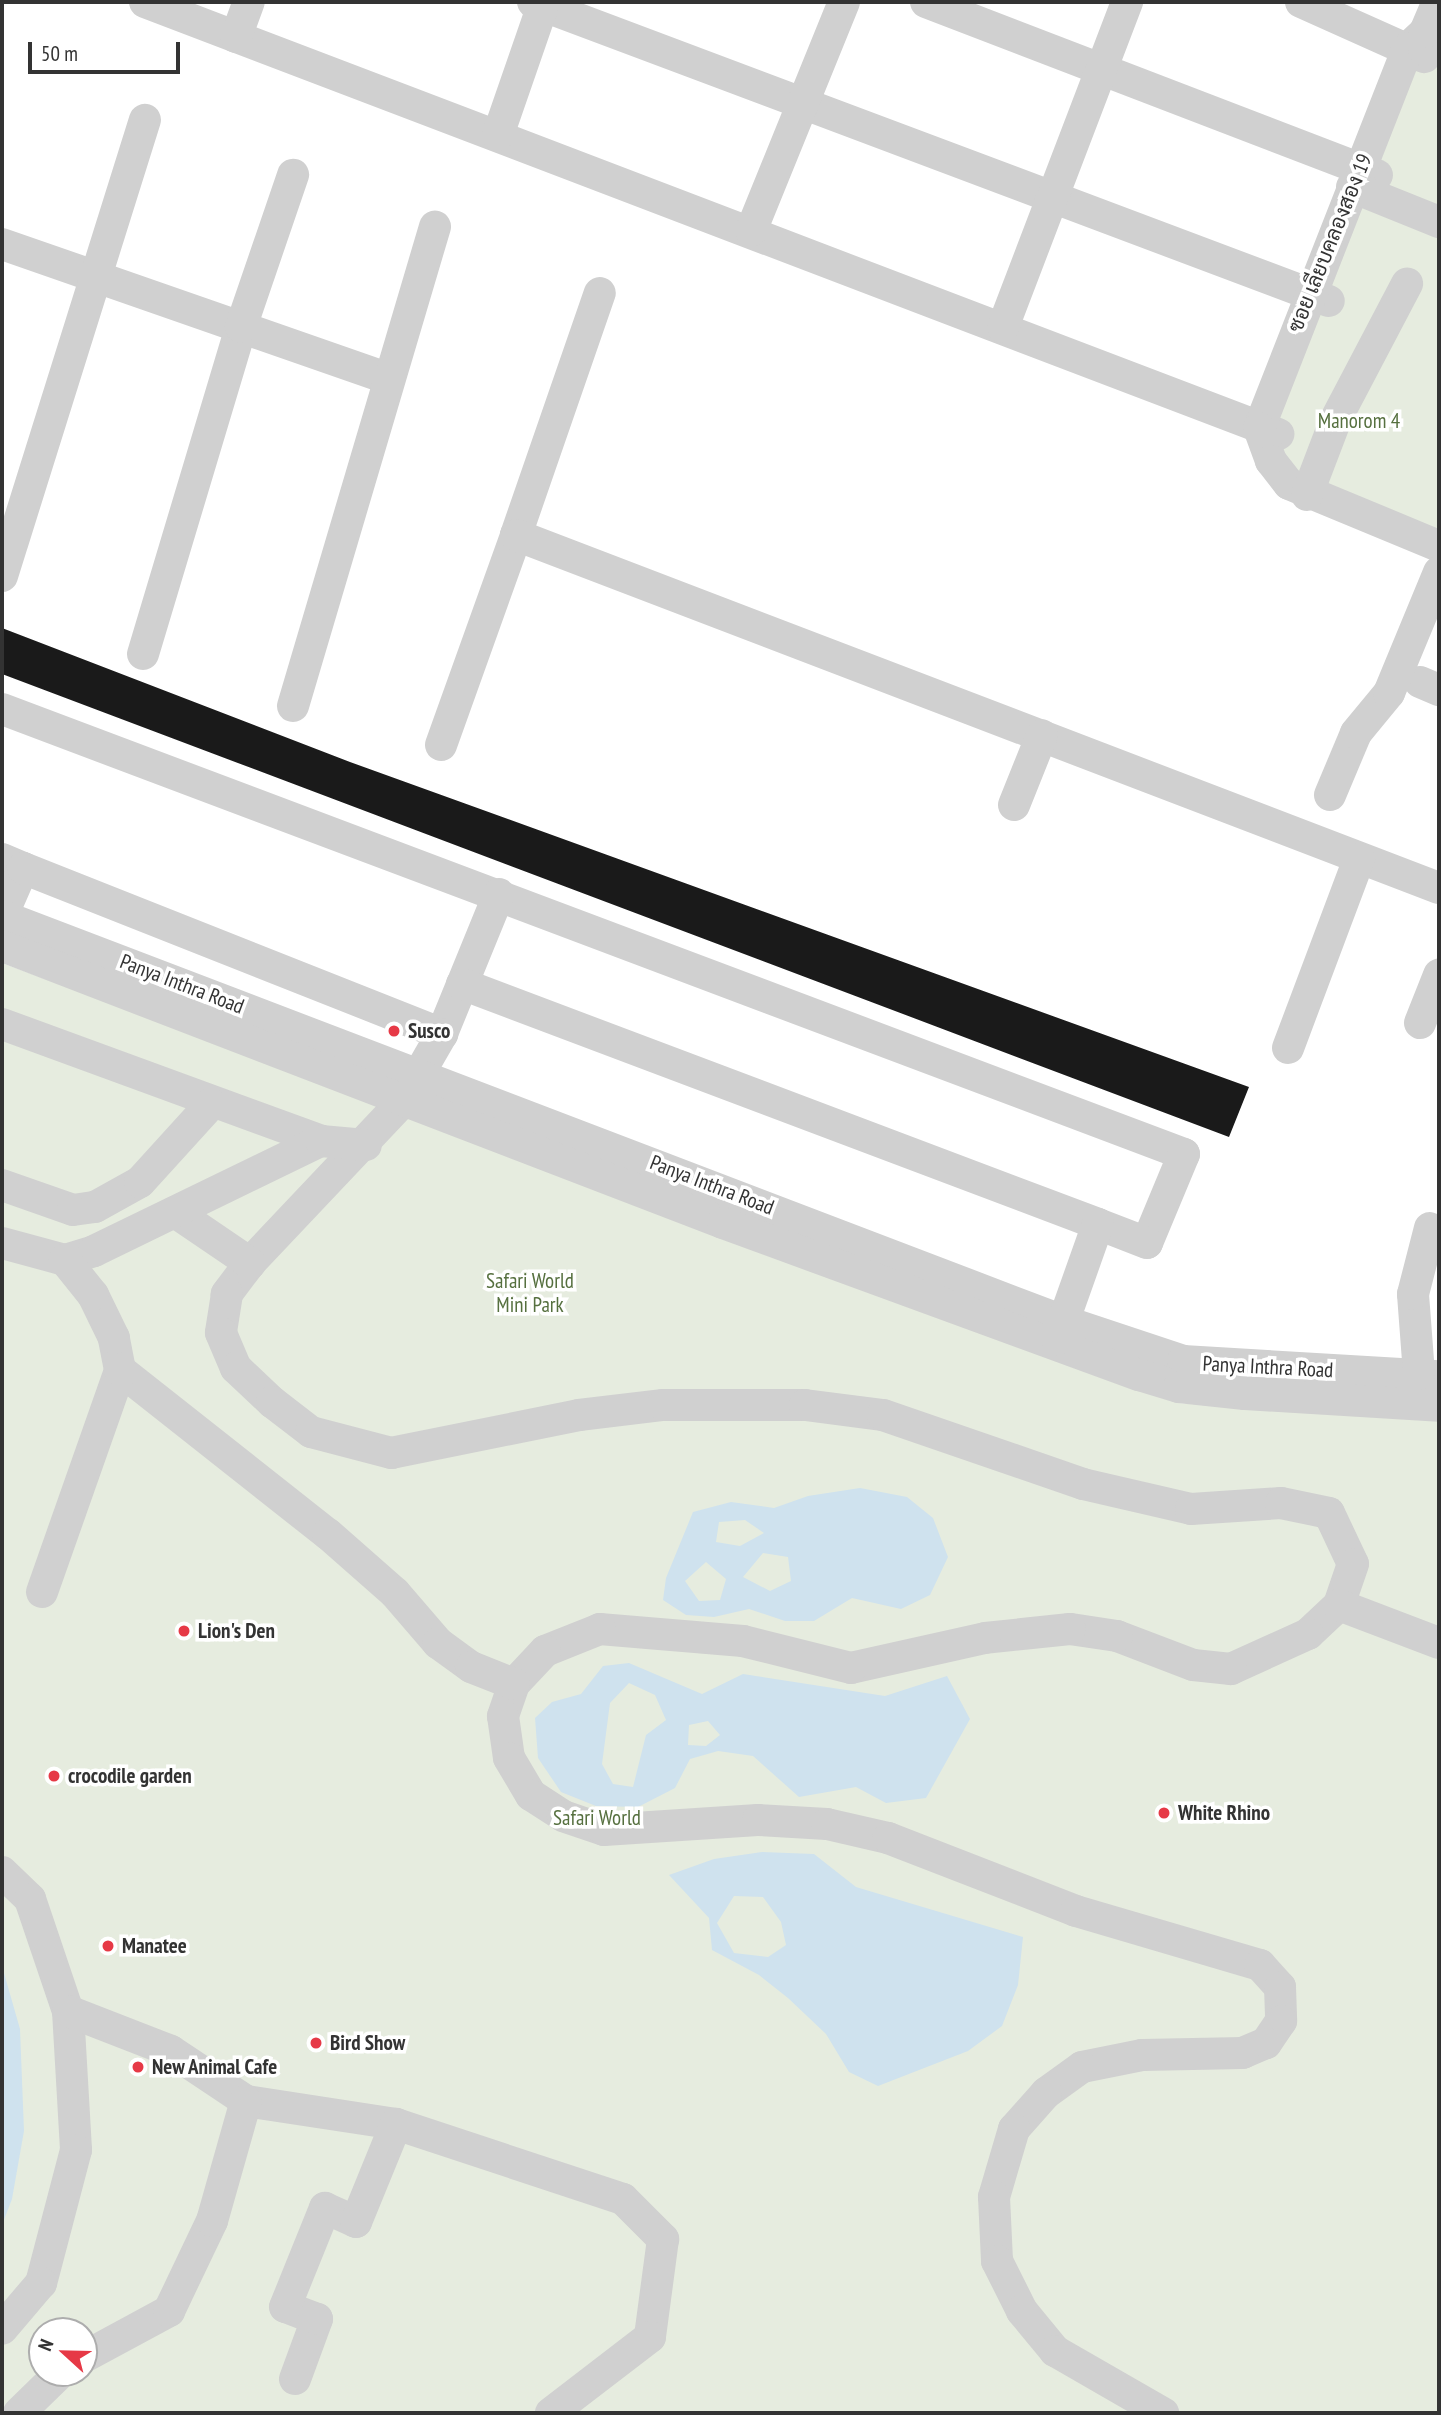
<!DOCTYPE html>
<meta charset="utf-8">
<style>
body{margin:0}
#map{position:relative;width:1441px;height:2415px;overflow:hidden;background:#fff;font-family:"PT Sans Narrow",Sarabun,sans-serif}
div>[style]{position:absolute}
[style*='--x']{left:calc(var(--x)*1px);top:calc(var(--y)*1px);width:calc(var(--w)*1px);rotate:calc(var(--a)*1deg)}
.green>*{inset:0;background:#e6ecdf}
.water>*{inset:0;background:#cfe2ee}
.building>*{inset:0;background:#1a1a1a}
.minor>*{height:32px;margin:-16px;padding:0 16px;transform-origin:16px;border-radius:16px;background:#d0d0d0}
.dots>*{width:19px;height:19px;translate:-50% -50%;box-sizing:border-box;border:4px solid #fff;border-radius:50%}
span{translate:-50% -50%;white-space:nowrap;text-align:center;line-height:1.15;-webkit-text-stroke:7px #fff;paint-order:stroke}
.street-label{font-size:21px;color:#333}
.park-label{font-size:21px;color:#56703f}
.poi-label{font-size:21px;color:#333;font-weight:700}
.left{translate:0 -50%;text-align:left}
.frame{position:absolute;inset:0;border:4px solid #333;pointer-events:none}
.north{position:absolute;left:28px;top:2317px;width:70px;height:70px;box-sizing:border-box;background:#fff;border:2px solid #adadad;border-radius:50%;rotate:292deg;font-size:19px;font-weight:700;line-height:28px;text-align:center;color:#333}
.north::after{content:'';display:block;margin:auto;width:24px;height:32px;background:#e63946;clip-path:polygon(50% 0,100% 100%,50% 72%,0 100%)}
.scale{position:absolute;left:28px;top:42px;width:152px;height:32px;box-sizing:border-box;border:4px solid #333;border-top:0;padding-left:9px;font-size:21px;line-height:24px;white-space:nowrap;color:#333;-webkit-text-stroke:5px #fff;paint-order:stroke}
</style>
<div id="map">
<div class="green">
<div style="clip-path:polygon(1414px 54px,1439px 65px,1439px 538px,1304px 487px,1271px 429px)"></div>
<div style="clip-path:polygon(evenodd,2px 963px,1061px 1356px,1178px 1403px,1439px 1419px,1439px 2413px,2px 2413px,2px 963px,42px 2331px,84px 2331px,84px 2373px,42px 2373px,42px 2331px)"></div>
</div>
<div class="water">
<div style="clip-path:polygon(evenodd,860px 1488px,907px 1497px,933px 1518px,948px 1557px,930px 1595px,901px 1609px,852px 1598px,814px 1621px,785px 1621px,749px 1609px,714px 1617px,686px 1615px,663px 1600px,666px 1578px,693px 1512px,731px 1502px,774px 1508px,808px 1496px,860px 1488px,745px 1520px,764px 1533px,740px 1546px,716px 1542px,719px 1522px,745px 1520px,860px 1488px,763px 1553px,788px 1557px,791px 1581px,770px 1591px,743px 1577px,763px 1553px,860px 1488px,706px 1562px,726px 1579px,720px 1600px,699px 1601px,685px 1581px,706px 1562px)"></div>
<div style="clip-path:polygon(evenodd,629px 1663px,702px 1694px,743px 1674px,885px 1696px,947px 1676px,970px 1719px,926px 1798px,886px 1803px,856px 1787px,799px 1797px,753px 1756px,718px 1751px,690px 1759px,675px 1788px,638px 1807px,596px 1806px,561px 1792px,538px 1758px,535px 1718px,552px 1702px,581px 1694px,603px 1666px,629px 1663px,629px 1683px,655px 1695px,666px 1720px,646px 1735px,633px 1787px,613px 1784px,602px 1764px,610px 1703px,629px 1683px,629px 1663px,708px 1721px,720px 1735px,706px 1746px,688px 1745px,689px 1725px,708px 1721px)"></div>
<div style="clip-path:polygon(evenodd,762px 1852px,814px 1854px,856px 1887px,1023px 1937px,1018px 1985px,1002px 2026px,968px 2051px,878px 2086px,849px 2072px,826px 2034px,788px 1998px,759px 1975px,712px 1950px,709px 1918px,669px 1875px,714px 1859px,762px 1852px,734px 1896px,763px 1897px,781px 1922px,786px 1945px,768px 1957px,734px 1953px,717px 1923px,734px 1896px)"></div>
<div style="clip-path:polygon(2px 1966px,20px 2029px,24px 2131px,12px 2199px,2px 2225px)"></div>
</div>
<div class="building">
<div style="clip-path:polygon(2px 628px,350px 762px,1249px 1087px,1229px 1137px,2px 674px)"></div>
</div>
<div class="minor">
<div style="--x:145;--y:2;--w:1213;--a:20.87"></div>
<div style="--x:533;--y:2;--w:850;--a:20.59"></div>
<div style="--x:926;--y:2;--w:483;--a:21"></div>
<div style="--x:1301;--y:2;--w:135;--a:24.1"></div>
<div style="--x:1425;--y:32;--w:23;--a:137"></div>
<div style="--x:1408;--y:48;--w:408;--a:111.4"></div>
<div style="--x:1259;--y:428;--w:35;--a:70"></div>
<div style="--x:1271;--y:461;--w:29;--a:52"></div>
<div style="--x:1289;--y:484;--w:162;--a:22.5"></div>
<div style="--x:236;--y:37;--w:37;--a:-70"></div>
<div style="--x:1424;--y:50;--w:18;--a:-87"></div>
<div style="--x:1425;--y:32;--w:33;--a:-67"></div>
<div style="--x:498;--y:135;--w:141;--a:-70.9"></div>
<div style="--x:1352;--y:187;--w:94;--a:21.9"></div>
<div style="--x:751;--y:231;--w:247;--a:-67.9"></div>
<div style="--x:2;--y:244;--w:410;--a:19.2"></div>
<div style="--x:1003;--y:327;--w:348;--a:-69.1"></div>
<div style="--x:1307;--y:495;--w:81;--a:-69.1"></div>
<div style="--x:1336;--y:419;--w:153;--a:-62.3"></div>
<div style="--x:516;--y:535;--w:256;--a:-70.9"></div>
<div style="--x:2;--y:576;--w:478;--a:-72.6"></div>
<div style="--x:143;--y:654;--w:341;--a:-73.3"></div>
<div style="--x:241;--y:327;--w:161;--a:-71.1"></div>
<div style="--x:1420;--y:682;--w:21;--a:23"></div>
<div style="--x:293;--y:706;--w:500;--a:-73.5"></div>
<div style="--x:2;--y:709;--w:1263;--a:20.63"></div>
<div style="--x:1184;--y:1154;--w:96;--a:112.6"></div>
<div style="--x:1147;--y:1243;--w:53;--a:-158.8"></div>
<div style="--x:441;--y:745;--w:223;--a:-70.3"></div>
<div style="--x:516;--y:535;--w:988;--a:20.93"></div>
<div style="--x:1330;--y:795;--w:67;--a:-67.2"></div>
<div style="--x:1356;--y:733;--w:52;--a:-50.5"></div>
<div style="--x:1389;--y:693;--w:131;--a:-67.5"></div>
<div style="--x:1014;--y:805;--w:75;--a:-68.2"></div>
<div style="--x:2;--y:859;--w:23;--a:23"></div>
<div style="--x:23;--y:868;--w:52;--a:113.6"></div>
<div style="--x:23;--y:868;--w:451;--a:21.6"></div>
<div style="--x:499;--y:894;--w:151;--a:112.2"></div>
<div style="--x:442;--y:1034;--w:76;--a:119.9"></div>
<div style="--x:404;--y:1100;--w:224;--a:133.4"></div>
<div style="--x:250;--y:1263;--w:39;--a:127"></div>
<div style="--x:227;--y:1294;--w:39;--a:99"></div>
<div style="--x:221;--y:1333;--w:38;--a:67"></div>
<div style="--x:236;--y:1368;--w:50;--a:43.4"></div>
<div style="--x:272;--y:1402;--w:49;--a:37.6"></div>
<div style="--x:311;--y:1432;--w:83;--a:14.7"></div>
<div style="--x:391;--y:1453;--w:192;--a:-11.4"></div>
<div style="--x:579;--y:1415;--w:85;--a:-6.8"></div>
<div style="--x:663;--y:1405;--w:142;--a:0"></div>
<div style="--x:805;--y:1405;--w:79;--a:7.3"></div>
<div style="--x:883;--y:1415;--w:212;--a:19"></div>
<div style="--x:1083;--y:1484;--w:111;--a:13"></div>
<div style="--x:1191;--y:1509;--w:90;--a:-3.8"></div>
<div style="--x:1281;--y:1503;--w:49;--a:11.8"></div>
<div style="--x:1329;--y:1513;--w:56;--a:64.8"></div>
<div style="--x:1353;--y:1564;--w:43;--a:108.9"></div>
<div style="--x:1339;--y:1605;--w:42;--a:136.9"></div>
<div style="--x:1308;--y:1634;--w:85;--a:155.6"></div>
<div style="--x:1231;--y:1669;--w:38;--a:-174"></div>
<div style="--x:1193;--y:1665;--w:81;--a:-159.1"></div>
<div style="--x:1117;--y:1636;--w:48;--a:-171.5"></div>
<div style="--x:1070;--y:1629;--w:85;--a:174"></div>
<div style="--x:985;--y:1638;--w:137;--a:167.4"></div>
<div style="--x:851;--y:1668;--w:111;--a:-166"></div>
<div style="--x:743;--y:1641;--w:144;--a:-175.2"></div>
<div style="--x:600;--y:1629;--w:59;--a:158.2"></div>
<div style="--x:545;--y:1651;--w:45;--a:133.2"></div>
<div style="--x:514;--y:1684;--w:34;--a:109"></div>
<div style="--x:503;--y:1716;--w:42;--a:81.9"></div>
<div style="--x:509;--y:1758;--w:43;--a:59.3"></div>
<div style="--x:531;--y:1795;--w:38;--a:33"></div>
<div style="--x:563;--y:1816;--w:43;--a:18.9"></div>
<div style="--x:604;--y:1830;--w:154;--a:-3.7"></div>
<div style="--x:758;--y:1820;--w:69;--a:3.3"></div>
<div style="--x:827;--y:1824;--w:63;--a:12.9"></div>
<div style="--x:888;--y:1838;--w:202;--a:21.2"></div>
<div style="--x:1076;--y:1911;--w:192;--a:16.4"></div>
<div style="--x:1260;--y:1965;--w:30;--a:48"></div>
<div style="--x:1280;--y:1987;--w:34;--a:88"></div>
<div style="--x:1281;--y:2021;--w:27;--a:124"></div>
<div style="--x:1266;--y:2043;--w:25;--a:157"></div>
<div style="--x:1243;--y:2053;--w:101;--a:178.9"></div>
<div style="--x:1142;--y:2055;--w:61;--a:168.7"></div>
<div style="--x:1082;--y:2067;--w:44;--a:144.2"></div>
<div style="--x:1046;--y:2093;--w:48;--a:131.6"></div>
<div style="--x:1014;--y:2129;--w:71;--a:106.4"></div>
<div style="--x:994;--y:2197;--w:64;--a:87.3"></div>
<div style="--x:997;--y:2261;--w:56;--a:63.4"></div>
<div style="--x:1022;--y:2311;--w:52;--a:50.5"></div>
<div style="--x:1055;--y:2351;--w:125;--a:29.9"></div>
<div style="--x:2;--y:916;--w:1136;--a:20.89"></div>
<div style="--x:1063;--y:1321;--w:126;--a:18.4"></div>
<div style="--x:1183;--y:1361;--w:256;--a:3.4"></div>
<div style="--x:2;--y:946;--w:772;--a:21.02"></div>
<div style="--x:723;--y:1223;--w:443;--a:20.1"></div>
<div style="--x:1139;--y:1375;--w:42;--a:16.7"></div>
<div style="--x:1179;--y:1387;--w:66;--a:6.1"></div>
<div style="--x:1245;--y:1394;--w:194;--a:3.5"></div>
<div style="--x:462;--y:984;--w:680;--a:20.67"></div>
<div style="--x:1098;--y:1224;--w:123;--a:109.5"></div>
<div style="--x:1420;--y:1023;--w:52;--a:-68.4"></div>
<div style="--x:2;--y:1024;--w:340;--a:20.1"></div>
<div style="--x:1288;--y:1048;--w:202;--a:-69.4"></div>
<div style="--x:2;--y:1185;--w:75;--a:19.4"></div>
<div style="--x:73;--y:1210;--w:22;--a:-8"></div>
<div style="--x:95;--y:1207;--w:51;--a:-29.1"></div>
<div style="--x:140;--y:1182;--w:105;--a:-47.7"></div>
<div style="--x:175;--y:1212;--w:91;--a:34.2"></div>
<div style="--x:2;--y:1243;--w:65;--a:15.1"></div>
<div style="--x:65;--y:1260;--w:30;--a:-17"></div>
<div style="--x:94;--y:1251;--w:252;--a:-25.9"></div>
<div style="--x:321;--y:1141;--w:45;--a:5.1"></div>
<div style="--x:120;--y:1370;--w:265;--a:38.3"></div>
<div style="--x:328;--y:1534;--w:89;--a:41.4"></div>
<div style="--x:395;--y:1593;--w:66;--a:49.3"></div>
<div style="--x:438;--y:1643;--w:41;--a:36"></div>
<div style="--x:471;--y:1667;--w:46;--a:21.6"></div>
<div style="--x:1419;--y:1374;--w:80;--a:-94.3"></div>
<div style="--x:1413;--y:1294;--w:68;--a:-75.6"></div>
<div style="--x:42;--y:1592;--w:235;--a:-70.6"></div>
<div style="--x:120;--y:1370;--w:33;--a:-101"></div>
<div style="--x:114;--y:1338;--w:48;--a:-116"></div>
<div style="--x:93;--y:1295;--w:45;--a:-128.7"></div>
<div style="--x:1339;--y:1605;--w:107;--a:20.8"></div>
<div style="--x:2;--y:1872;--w:39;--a:44"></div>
<div style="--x:30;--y:1899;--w:118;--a:71.3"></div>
<div style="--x:68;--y:2011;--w:139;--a:86.7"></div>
<div style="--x:76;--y:2150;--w:138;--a:104.7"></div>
<div style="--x:41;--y:2283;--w:60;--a:130.3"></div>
<div style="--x:68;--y:2011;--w:110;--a:21.2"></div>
<div style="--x:171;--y:2051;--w:90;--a:33.7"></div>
<div style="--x:246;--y:2101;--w:152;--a:8.7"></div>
<div style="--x:396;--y:2124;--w:239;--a:18.3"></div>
<div style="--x:623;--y:2199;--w:57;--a:45"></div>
<div style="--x:663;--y:2239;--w:99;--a:97.6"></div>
<div style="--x:650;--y:2337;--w:125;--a:142.5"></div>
<div style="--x:84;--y:2357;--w:97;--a:-28.4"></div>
<div style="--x:169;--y:2311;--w:100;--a:-64.5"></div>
<div style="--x:212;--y:2221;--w:125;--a:-74.2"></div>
<div style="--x:295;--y:2379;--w:64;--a:-69.9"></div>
<div style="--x:317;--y:2319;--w:34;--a:-159"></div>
<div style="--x:285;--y:2307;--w:107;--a:-68"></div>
<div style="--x:325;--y:2208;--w:34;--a:24"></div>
<div style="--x:356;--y:2222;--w:106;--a:-67.8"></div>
<div style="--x:19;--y:2413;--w:57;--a:-44.3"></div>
</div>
<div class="dots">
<div style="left:394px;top:1031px;background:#e63946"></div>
<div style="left:184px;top:1631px;background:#e63946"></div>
<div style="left:54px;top:1776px;background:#e63946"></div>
<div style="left:1164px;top:1813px;background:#e63946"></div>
<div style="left:108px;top:1946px;background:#e63946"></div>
<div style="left:316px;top:2043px;background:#e63946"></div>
<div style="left:138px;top:2067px;background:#e63946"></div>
</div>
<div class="street-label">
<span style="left:1330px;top:243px;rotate:-68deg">ซอย เลียบคลองสอง 19</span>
<span style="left:182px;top:984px;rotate:21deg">Panya Inthra Road</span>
<span style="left:712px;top:1185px;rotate:21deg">Panya Inthra Road</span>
<span style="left:1268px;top:1367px;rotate:3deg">Panya Inthra Road</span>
</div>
<div class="park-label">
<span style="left:1359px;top:421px">Manorom 4</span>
<span style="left:530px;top:1293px">Safari World<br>Mini Park</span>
<span style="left:597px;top:1818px">Safari World</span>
</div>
<div class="poi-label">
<span class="left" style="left:408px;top:1031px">Susco</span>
<span class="left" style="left:198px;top:1631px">Lion's Den</span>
<span class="left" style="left:68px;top:1776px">crocodile garden</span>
<span class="left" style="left:1178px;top:1813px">White Rhino</span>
<span class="left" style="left:122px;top:1946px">Manatee</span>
<span class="left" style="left:330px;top:2043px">Bird Show</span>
<span class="left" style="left:152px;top:2067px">New Animal Cafe</span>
</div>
<div class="frame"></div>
<div class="north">N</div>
<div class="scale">50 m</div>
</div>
